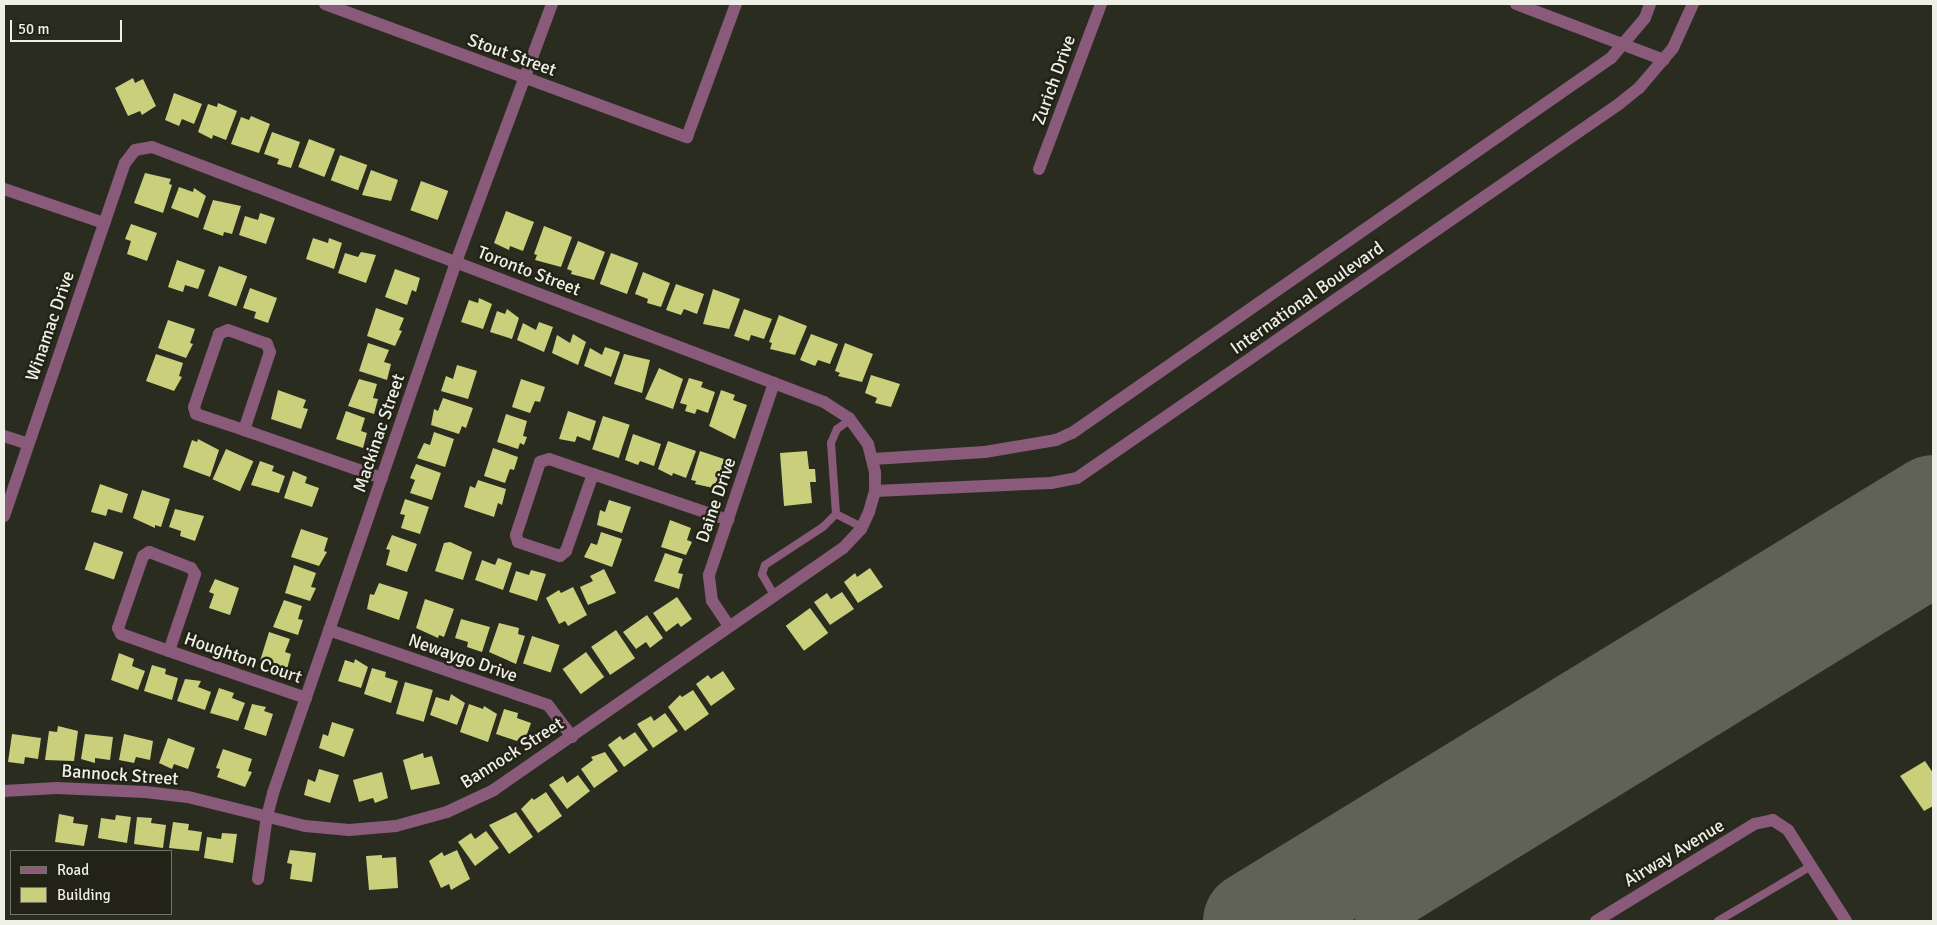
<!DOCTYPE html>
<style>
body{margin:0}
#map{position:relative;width:1937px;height:925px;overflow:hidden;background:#2b2c20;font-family:Signika,sans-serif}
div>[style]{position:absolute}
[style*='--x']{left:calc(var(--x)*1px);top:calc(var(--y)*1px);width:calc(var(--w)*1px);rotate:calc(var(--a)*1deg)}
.taxiway>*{height:41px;margin:-20.5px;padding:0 20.5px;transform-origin:20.5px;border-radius:20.5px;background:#616257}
.runway>*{height:101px;margin:-50.5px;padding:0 50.5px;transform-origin:50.5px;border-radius:50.5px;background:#616257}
.building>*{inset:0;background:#c9cf7a;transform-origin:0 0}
.service>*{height:8px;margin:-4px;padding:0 4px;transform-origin:4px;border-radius:4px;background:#895a79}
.minor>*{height:12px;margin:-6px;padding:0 6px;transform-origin:6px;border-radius:6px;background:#895a79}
span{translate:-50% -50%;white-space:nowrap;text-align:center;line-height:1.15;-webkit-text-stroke:5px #222316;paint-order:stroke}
.street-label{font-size:18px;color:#eeefe6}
.frame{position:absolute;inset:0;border:5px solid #eeefe6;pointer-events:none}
.legend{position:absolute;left:10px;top:850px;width:162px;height:65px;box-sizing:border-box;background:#222316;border:1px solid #747569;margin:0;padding:6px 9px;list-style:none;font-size:15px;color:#eeefe6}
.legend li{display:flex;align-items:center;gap:10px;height:25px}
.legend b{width:25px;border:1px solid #747569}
.scale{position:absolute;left:10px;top:20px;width:112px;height:22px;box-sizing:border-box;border:2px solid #eeefe6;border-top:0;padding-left:6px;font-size:15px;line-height:18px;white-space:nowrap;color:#eeefe6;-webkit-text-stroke:4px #222316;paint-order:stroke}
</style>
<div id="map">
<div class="taxiway">
<div style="--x:1375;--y:921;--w:655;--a:-31.58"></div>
</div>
<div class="runway">
<div style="--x:1253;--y:921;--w:797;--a:-31.46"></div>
</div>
<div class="building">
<div style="clip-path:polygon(133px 78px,135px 83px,143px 79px,156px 106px,142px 115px,140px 111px,128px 116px,115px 88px)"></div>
<div style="clip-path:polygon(174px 93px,202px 104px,194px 124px,182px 119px,179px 126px,165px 120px)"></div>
<div style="clip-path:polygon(218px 103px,237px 111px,226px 140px,213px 135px,212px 139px,198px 132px,208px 104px,217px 107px)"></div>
<div style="clip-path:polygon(251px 116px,270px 124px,259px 153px,231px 144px,241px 117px,249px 120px)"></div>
<div style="clip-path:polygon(272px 132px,300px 142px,291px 168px,277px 164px,279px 159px,264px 154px)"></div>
<div style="left:309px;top:139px;width:28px;height:30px;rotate:21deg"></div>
<div style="left:340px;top:155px;width:29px;height:27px;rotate:20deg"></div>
<div style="clip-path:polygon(371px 170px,398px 180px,391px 201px,362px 195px)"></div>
<div style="clip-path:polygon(145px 173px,171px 179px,169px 184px,172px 185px,163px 213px,134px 203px)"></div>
<div style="left:421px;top:181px;width:29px;height:31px;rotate:20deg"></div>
<div style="clip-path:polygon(179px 187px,193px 192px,194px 188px,206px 196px,198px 218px,171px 208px)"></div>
<div style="clip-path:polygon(213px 200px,241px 206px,232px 234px,224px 232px,223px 236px,203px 229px)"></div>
<div style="clip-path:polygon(506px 211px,534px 222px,523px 251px,510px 246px,509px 250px,494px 243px)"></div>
<div style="clip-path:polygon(260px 213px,275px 218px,266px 244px,239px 235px,245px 216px,258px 220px)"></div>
<div style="clip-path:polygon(131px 224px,157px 233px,147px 261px,127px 254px,131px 241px,125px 239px)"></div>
<div style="clip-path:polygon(544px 226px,572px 237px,561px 267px,535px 260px,537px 255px,534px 254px)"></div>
<div style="clip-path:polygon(313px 238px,328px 243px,329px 238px,342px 243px,334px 269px,306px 259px)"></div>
<div style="clip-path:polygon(578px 241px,605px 252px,594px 280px,571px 274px,572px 271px,567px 269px)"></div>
<div style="clip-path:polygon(361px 252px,376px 255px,366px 283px,338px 273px,345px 253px,358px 257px)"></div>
<div style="left:611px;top:253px;width:29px;height:33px;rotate:20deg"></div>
<div style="clip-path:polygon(177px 260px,205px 270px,198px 289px,185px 285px,183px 292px,168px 287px)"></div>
<div style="left:219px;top:266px;width:30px;height:32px;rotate:20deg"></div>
<div style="clip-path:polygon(395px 269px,420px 278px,416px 292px,412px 290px,407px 305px,385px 297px)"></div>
<div style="clip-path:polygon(643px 272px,670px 283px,661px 307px,647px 303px,648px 299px,635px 294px)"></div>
<div style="clip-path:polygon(676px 284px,704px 294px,697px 314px,684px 309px,681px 315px,666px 310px)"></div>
<div style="clip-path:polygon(250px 288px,277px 298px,268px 323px,254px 318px,256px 312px,243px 308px)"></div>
<div style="clip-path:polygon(713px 289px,740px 299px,729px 329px,703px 324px)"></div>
<div style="clip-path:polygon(479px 298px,492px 304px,483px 329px,461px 322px,469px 300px,478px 303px)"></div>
<div style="clip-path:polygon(376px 308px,404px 318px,399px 330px,402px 331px,395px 346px,367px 336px)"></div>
<div style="clip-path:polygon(507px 309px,519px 318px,512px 339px,490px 332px,497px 311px,505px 314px)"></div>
<div style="clip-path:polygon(744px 309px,772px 319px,764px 339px,751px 335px,749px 341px,734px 336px)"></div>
<div style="clip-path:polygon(779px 315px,807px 326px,795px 355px,770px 349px,772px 343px,769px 342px)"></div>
<div style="clip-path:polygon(168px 320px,195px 329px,190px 343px,193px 344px,186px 358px,158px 348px)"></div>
<div style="clip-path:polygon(539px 322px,553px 327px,544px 352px,517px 340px,523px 323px,536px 330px)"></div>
<div style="clip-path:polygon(573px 334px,586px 342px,578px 365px,552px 353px,557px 335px,570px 343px)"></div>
<div style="clip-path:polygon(811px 334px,838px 344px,830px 364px,818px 360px,815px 366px,800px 360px)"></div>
<div style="clip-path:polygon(368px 343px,389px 350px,384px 362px,391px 364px,387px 380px,359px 371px)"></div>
<div style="clip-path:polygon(845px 343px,873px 354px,862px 382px,838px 376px,840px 373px,835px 371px)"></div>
<div style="clip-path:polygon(605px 347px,620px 352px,611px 377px,584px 366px,590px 348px,602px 355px)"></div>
<div style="clip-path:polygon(156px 354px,183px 363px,179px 376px,182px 377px,174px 391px,146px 381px)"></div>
<div style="clip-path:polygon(624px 354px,650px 360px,642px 393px,614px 384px)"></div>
<div style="clip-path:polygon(457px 365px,477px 371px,468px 399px,441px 391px,446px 376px,453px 379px)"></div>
<div style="clip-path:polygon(659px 368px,683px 379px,673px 409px,645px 399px)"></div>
<div style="clip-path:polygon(871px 375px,900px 384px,891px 407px,875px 403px,877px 398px,865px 393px)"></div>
<div style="clip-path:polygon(689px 378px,703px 382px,701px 387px,715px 392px,708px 413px,697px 409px,695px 414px,685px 411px,687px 405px,680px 403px)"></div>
<div style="clip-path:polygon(359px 379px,377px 384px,373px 398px,378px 399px,374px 414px,348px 406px)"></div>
<div style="clip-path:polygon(521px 379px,545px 387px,540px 402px,535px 401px,530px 413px,512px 407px)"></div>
<div style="clip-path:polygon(278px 390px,306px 400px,303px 408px,308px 409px,301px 429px,271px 419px)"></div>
<div style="clip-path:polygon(721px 390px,735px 395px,733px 400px,747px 405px,735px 439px,709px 426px)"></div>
<div style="clip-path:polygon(443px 398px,473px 408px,466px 428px,462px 426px,459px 434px,431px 425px,434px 409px,438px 411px)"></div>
<div style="clip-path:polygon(346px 411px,365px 418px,361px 431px,367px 433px,363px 448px,336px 439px)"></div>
<div style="clip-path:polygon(568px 411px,596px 421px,590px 441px,577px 436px,575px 442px,559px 439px)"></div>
<div style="clip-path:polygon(506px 414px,527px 421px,523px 436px,527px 437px,524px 445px,520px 443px,518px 449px,497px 442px)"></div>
<div style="left:603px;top:416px;width:28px;height:35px;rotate:18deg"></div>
<div style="clip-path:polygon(434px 432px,454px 439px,445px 467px,417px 458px,424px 443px,430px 445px)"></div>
<div style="clip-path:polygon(633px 434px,661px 444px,654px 466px,640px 461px,638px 465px,625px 460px)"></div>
<div style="clip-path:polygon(198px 439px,219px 450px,210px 477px,183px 467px,192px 440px,197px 442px)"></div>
<div style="clip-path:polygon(668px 441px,696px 451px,686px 478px,673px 473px,672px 476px,658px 469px)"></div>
<div style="clip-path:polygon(493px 448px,518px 457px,514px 470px,510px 469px,505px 483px,484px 476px)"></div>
<div style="left:226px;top:449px;width:30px;height:33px;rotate:24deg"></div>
<div style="clip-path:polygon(700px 451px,727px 460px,718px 489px,695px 484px,696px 481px,691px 480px)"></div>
<div style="clip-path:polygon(807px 451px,809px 469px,815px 469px,816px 482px,810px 482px,812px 503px,784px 506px,780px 453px)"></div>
<div style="clip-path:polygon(260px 461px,274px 466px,272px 471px,285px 476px,279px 493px,251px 485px)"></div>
<div style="clip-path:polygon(416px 464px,441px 473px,432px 500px,410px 493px,415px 480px,410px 478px)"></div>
<div style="clip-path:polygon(293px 471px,307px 477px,305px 483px,319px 488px,312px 507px,284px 498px)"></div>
<div style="clip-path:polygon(478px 480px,506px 489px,502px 505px,498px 503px,494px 517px,464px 507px,470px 486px,475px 488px)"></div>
<div style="clip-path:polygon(100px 484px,128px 494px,122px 513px,108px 509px,106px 516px,91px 512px)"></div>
<div style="clip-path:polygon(142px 490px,170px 499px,161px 527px,155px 525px,155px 528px,133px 518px)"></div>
<div style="clip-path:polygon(405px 499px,429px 507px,420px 534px,401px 528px,405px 515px,400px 514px)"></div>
<div style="clip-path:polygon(609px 500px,631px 507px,622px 533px,597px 525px,600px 510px,605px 512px)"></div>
<div style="clip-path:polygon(175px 509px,204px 516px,195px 541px,180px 536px,181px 531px,169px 527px)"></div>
<div style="clip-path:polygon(670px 520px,691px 528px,687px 540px,692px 542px,686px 555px,661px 547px)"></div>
<div style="clip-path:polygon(301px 529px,328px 538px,324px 551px,327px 552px,319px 566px,291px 557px)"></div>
<div style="clip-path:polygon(601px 532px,622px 539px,612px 567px,584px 557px,591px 543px,597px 545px)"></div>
<div style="clip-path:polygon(392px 535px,417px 544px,407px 572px,386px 565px,390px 550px,386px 549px)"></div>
<div style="left:94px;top:542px;width:31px;height:29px;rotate:19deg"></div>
<div style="clip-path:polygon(450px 542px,472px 552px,463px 580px,435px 571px,444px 543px)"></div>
<div style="clip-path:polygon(665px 553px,683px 559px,678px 573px,683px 574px,679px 589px,654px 581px)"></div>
<div style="clip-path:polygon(498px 558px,512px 563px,503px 590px,475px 580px,482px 560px,495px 565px)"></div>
<div style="clip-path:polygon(294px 565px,316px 573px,311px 587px,316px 588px,310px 601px,285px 593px)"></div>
<div style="clip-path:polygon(870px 568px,883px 587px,858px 603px,844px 582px,855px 573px,857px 577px)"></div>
<div style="clip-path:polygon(604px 569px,616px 593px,588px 605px,580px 587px,593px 581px,590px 576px)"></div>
<div style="clip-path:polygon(531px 570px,546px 574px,537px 601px,509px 592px,516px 571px,529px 575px)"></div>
<div style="clip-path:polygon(215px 579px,239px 588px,230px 615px,209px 608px,214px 594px,209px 592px)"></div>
<div style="clip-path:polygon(379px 583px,408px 592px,399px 620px,367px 609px,370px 594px,374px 595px)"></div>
<div style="clip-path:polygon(573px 587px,587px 615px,568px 626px,565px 621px,559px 624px,546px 598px,559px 590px,561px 593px)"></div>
<div style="clip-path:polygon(842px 592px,854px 609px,830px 625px,814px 602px,827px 593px,831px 599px)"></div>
<div style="clip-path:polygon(677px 597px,692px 619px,681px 627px,678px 623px,666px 632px,653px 613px)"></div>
<div style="clip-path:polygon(425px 599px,454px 609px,444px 637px,439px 635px,438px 638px,416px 628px)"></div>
<div style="clip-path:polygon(284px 600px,302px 606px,298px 619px,303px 620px,298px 635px,273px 627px)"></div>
<div style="left:810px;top:608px;width:31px;height:30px;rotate:54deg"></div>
<div style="clip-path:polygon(647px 615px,663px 638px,650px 648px,646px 642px,636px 649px,623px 632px)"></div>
<div style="clip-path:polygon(461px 619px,490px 627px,482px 652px,467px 647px,468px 642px,455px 638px)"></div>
<div style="clip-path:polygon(499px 623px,519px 628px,518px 634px,525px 636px,516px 664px,489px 652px)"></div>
<div style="left:616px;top:630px;width:34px;height:30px;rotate:56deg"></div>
<div style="clip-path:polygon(269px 632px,290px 639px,285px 652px,291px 654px,287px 669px,260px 661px)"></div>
<div style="left:532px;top:636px;width:29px;height:29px;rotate:18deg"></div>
<div style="left:586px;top:652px;width:31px;height:29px;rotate:54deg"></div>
<div style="clip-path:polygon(119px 653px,134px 659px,132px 666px,145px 671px,138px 690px,111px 680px)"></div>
<div style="clip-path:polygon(355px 659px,368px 667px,361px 688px,338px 681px,345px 660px,354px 663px)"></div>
<div style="clip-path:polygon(152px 665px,166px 669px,165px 674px,178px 678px,172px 700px,144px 691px)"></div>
<div style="clip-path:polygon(372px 668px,386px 672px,385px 677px,398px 681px,391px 703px,364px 694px)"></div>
<div style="clip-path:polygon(723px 671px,735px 689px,711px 706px,696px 684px,708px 675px,711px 679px)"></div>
<div style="clip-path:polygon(185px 679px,201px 681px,198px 687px,211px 692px,205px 710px,177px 701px)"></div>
<div style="left:405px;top:682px;width:29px;height:33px;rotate:16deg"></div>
<div style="clip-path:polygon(219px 688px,234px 693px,232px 698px,245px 703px,238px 721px,210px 713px)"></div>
<div style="clip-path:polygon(693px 690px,709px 714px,685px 731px,668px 707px,680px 695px,682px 697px)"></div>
<div style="clip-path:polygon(451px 694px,465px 703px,457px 725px,430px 715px,436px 697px,449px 701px)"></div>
<div style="clip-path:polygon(252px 704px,266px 707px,264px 711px,273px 714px,266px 736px,244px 729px)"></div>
<div style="clip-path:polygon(469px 704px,483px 709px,484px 706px,497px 714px,488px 742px,460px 732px)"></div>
<div style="clip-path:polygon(504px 709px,518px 713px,517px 718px,531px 723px,525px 740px,519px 738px,517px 741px,496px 734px)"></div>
<div style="clip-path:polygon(665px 713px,678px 731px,653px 748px,637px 724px,651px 716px,654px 721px)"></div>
<div style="clip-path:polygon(332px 722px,354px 729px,344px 757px,319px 748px,323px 734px,328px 736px)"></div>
<div style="clip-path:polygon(58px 726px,78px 731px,74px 761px,45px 760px,49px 731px,57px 732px)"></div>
<div style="clip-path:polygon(635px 732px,648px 750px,624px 767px,608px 745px,620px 736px,623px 740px)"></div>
<div style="clip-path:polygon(12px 734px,41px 738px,38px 759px,25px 757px,24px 764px,8px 762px)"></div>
<div style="clip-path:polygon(85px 734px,113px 737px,110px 760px,95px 758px,95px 763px,81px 759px)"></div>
<div style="clip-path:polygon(124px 734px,153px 741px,150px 760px,136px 757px,134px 763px,119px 760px)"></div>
<div style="clip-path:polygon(168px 738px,195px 748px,188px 769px,174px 764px,172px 769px,159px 763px)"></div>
<div style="clip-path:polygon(223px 749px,252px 759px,248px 771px,252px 772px,245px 787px,217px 777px,220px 769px,216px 768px)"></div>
<div style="clip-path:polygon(605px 752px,618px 771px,594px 788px,581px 769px,593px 760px,591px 757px)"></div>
<div style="clip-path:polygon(423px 753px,424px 758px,432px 756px,440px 784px,411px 790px,403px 760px)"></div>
<div style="clip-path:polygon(1925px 761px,1933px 773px,1933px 806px,1924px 811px,1900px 776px)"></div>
<div style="clip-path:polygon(319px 769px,339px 775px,330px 803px,304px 795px,308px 779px,315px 782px)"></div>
<div style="clip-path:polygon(382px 772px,388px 798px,375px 803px,373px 798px,359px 802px,353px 780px)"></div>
<div style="clip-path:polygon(578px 775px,590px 791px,567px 809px,549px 785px,563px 776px,567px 783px)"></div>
<div style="clip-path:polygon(546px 792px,562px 816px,538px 833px,521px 809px,532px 798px,534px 800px)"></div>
<div style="clip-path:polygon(516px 812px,533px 837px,509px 854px,489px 825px)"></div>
<div style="clip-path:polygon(59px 814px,74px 817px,73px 823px,88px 825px,84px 846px,55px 842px)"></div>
<div style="clip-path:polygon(116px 815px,131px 817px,127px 843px,98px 838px,101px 818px,115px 820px)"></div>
<div style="clip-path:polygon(137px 817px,152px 818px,151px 823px,166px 825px,163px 848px,134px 844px)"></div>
<div style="clip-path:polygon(173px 822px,189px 824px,188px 830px,202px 832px,199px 851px,169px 848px)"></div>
<div style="clip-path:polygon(486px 831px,499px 848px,475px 866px,458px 842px,471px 833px,475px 839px)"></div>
<div style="clip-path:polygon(222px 833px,237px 834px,233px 863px,204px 858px,207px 837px,221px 839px)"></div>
<div style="clip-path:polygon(290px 850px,316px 853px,312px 882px,290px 879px,292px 864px,287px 863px)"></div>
<div style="clip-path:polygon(457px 850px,470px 879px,451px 890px,449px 884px,441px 888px,429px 861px,442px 852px,444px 856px)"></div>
<div style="clip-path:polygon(382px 855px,382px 858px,396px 857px,398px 888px,369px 890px,366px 856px)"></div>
</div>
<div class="service">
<div style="--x:836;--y:514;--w:29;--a:27"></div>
<div style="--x:774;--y:595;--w:24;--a:-120"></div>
<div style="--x:762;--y:574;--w:9;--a:-72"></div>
<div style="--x:765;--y:565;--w:69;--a:-33.2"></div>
<div style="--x:823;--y:527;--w:18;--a:-45"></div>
<div style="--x:836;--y:514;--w:71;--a:-94"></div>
<div style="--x:831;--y:443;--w:15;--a:-67"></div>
<div style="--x:837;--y:429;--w:16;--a:-35"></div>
<div style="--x:1718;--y:921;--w:108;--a:-30.6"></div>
</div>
<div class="minor">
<div style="--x:325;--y:4;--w:386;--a:20.2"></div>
<div style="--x:687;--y:137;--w:142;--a:-69.8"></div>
<div style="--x:1516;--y:4;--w:158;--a:20.7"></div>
<div style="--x:1039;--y:169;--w:176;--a:-69.4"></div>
<div style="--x:4;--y:189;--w:106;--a:18.8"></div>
<div style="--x:244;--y:430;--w:82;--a:-71.6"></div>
<div style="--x:270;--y:352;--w:9;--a:-111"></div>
<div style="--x:267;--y:344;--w:41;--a:-160.3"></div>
<div style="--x:228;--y:330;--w:10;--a:156"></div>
<div style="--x:219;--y:334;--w:77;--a:108.9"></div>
<div style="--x:194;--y:407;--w:7;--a:74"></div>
<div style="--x:196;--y:414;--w:51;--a:18.4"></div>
<div style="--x:244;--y:430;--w:146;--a:19.2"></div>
<div style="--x:4;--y:436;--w:25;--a:18"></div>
<div style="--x:873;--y:459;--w:112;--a:-3.6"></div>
<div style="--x:985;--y:452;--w:72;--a:-9.6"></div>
<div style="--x:1056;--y:440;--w:17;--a:-24"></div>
<div style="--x:1072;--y:433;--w:657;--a:-34.83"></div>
<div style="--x:1611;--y:58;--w:52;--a:-49.6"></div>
<div style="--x:1645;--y:18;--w:15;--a:-70"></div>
<div style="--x:593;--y:474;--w:82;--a:109.3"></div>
<div style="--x:566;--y:551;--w:8;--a:140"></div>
<div style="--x:560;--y:556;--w:44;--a:-161.6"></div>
<div style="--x:518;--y:542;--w:7;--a:-106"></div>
<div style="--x:516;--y:535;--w:77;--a:-71.8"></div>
<div style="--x:540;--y:462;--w:9;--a:-18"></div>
<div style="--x:549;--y:459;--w:46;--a:18.8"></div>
<div style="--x:593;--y:474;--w:143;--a:18.8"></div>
<div style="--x:875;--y:491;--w:176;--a:-2.6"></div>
<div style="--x:1051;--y:483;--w:26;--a:-11"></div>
<div style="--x:1077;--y:478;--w:659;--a:-34.61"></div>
<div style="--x:1619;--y:104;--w:26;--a:-39"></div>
<div style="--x:1639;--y:88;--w:52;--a:-49.6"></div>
<div style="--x:1673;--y:48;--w:48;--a:-65.6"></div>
<div style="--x:4;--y:516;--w:373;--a:-71.1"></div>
<div style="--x:125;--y:163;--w:16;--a:-52"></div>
<div style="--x:135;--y:150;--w:17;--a:-10"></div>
<div style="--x:152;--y:147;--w:719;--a:20.78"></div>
<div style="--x:824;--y:402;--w:30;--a:33"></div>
<div style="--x:849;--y:418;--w:32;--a:54"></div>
<div style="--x:868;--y:444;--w:30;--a:76"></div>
<div style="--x:875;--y:473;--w:18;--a:90"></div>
<div style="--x:875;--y:491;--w:22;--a:106"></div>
<div style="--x:869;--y:512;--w:19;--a:115"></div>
<div style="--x:861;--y:529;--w:26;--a:133"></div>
<div style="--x:843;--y:548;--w:425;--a:145.3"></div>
<div style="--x:494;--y:790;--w:52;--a:154.9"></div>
<div style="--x:447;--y:812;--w:53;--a:164.6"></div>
<div style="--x:396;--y:826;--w:47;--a:175.1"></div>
<div style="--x:349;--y:830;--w:44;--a:-174.8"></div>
<div style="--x:305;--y:826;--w:121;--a:-166.1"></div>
<div style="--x:188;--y:797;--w:43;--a:-173.4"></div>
<div style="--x:145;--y:792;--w:88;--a:-177.4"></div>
<div style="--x:57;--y:788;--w:53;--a:176.8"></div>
<div style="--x:729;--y:626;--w:30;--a:-124"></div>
<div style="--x:712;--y:601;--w:26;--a:-97"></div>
<div style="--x:709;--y:575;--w:203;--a:-71.3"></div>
<div style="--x:329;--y:630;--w:231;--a:18.9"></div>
<div style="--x:548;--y:705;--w:40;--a:53"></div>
<div style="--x:169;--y:651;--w:81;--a:-71.3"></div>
<div style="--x:195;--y:574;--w:7;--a:-124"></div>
<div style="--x:191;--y:568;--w:45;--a:-159.1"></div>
<div style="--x:149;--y:552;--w:7;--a:146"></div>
<div style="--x:143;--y:556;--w:76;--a:109.1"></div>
<div style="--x:118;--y:628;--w:7;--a:63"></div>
<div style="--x:121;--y:634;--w:51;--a:19.5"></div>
<div style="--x:169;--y:651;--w:145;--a:18.9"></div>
<div style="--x:258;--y:879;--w:64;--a:-81.9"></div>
<div style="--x:267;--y:816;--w:24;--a:-75"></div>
<div style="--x:273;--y:793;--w:562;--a:-70.98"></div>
<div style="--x:456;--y:262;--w:275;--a:-69.6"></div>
<div style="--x:1596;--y:921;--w:185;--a:-31.5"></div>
<div style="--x:1754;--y:824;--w:19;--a:-12"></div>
<div style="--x:1773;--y:820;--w:18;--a:34"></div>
<div style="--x:1788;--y:830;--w:108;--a:57.5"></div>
</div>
<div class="street-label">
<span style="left:512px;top:55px;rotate:20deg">Stout Street</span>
<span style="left:1054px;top:80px;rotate:-70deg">Zurich Drive</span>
<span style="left:529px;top:271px;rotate:21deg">Toronto Street</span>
<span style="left:1307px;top:298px;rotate:-35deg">International Boulevard</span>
<span style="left:50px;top:326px;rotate:-71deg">Winamac Drive</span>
<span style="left:379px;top:433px;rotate:-71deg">Mackinac Street</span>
<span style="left:716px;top:500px;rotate:-71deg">Daine Drive</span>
<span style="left:243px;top:658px;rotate:19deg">Houghton Court</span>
<span style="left:463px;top:658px;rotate:19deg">Newaygo Drive</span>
<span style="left:512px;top:753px;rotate:-32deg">Bannock Street</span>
<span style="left:120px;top:775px;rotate:4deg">Bannock Street</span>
<span style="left:1674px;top:853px;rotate:-31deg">Airway Avenue</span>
</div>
<div class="frame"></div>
<ul class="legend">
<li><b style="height:6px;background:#895a79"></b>Road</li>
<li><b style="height:14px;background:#c9cf7a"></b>Building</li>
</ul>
<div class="scale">50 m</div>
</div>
